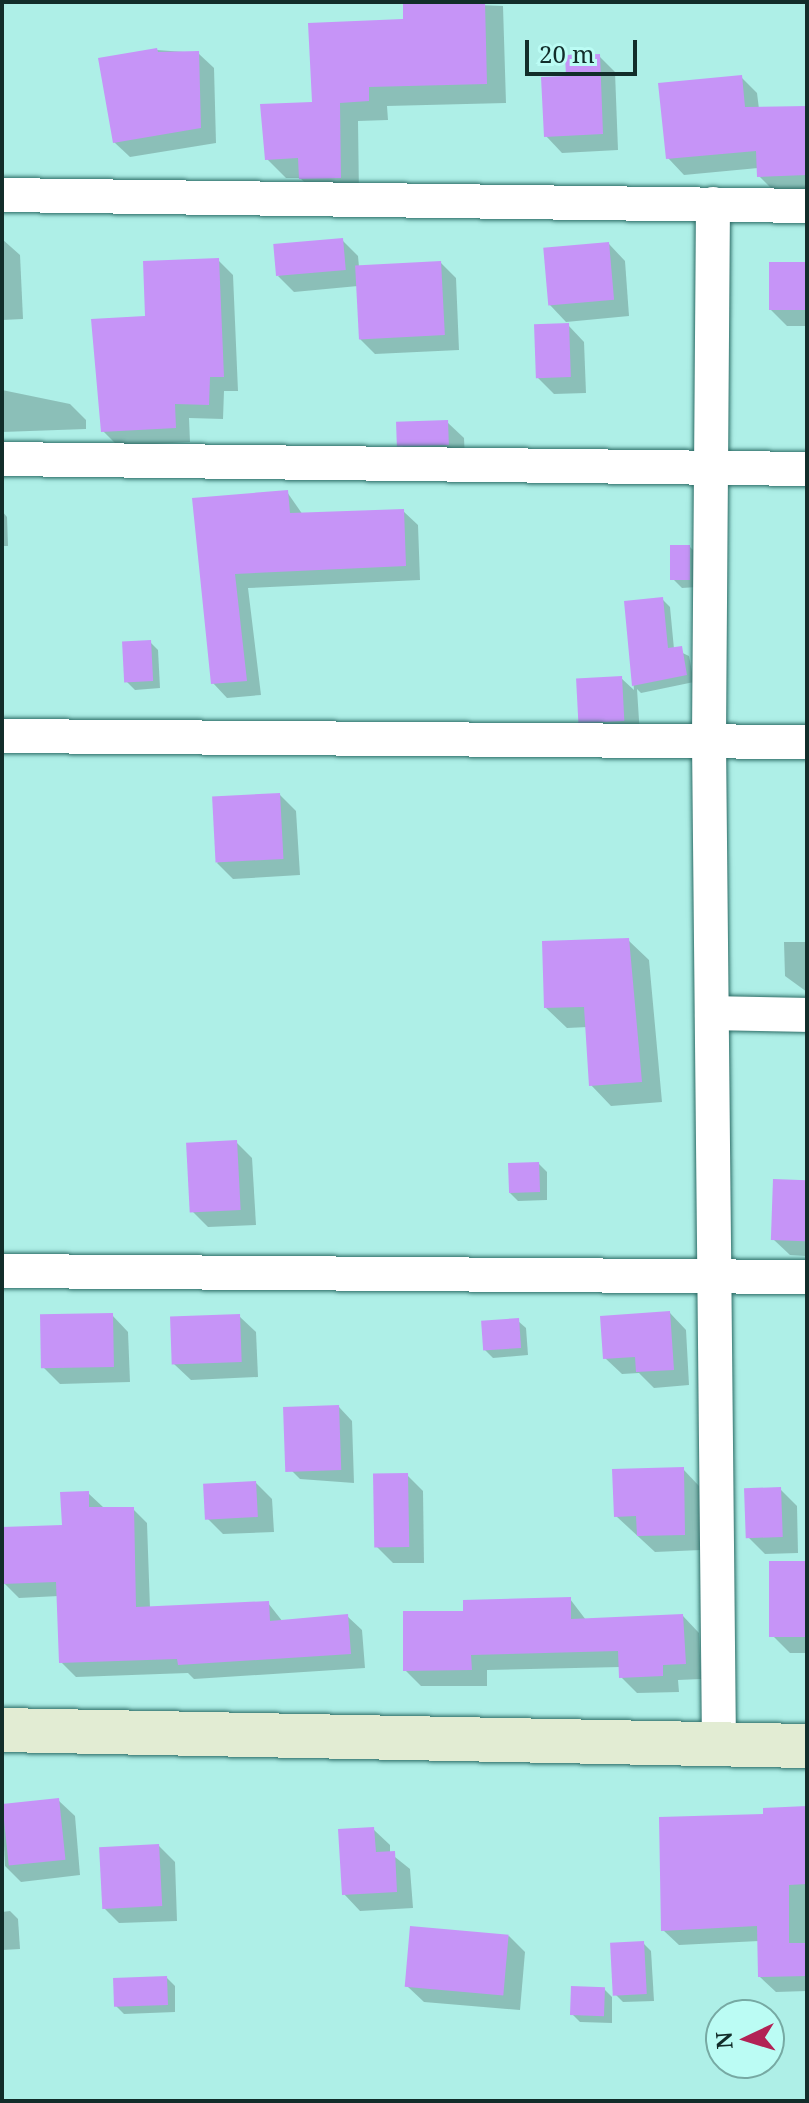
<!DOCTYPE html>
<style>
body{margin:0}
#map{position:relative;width:809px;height:2103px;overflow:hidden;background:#aeefe7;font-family:"Noto Serif",serif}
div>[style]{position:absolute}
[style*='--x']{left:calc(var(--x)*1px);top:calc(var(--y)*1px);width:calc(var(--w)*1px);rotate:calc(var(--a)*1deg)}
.shadow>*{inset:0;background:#0003}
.building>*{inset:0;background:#c694f7;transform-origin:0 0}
.roads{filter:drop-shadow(0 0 2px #2b6b65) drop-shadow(0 0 2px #2b6b65)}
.street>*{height:34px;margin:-17px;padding:0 17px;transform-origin:17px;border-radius:17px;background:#fff}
.secondary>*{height:44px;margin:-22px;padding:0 22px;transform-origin:22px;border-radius:22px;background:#e2ecd3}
span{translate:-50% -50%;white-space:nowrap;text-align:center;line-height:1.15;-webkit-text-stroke:7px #bbfcf4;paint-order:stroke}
.frame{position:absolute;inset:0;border:4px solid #122d2a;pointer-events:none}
.north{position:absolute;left:705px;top:1999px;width:80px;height:80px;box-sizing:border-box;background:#bbfcf4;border:2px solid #77a9a3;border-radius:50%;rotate:266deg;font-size:22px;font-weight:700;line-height:32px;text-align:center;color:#122d2a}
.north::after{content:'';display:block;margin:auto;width:28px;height:36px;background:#b22255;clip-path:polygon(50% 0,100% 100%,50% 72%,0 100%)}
.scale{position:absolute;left:525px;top:40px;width:112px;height:36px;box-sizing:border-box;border:4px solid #122d2a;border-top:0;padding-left:10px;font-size:24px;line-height:28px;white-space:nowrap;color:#122d2a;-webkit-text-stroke:6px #bbfcf4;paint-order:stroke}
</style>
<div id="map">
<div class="shadow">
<div style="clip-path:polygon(405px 2px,503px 6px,506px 103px,387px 106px,388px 120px,358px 121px,359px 196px,320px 197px,300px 178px,286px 178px,267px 159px,314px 104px,405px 21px)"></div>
<div style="clip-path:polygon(157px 50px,198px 53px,214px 68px,216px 143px,130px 157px,114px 142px)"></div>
<div style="clip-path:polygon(599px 56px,615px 72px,618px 150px,562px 153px,546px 136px,568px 77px)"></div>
<div style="clip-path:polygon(741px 77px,757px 93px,759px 109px,807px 108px,807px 191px,775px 192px,759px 176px,758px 168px,684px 175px,668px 158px)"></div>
<div style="clip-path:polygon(2px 239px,20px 255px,23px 319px,2px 320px)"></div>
<div style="clip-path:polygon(342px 240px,358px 256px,359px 267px,441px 263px,456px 278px,459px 350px,375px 354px,360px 339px,358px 286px,294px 292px,278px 276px)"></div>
<div style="clip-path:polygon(609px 244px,625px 261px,629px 316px,566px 322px,550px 305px)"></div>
<div style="clip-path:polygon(218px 260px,233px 275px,238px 391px,224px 391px,223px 419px,189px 418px,190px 442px,118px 446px,103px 431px,147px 318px)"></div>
<div style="clip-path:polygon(807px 264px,807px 326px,787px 326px,771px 310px)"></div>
<div style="clip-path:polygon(568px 325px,584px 342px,586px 393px,554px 394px,538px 378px)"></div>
<div style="clip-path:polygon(2px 390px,70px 404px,86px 420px,86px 429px,2px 432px)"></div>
<div style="clip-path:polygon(447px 422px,464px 438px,465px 460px,416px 459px,399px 443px)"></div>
<div style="clip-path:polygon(287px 492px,303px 515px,403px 511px,418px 525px,420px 580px,248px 588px,261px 695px,227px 698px,213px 683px,194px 500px)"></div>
<div style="clip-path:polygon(2px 511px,7px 517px,8px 546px,2px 546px)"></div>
<div style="clip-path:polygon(690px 547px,698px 555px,697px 587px,682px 588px,674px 580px)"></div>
<div style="clip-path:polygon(662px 599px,670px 607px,674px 649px,689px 656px,694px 682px,641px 693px,637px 689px,640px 736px,597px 736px,580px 719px,621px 678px,634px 690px,626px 603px)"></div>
<div style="clip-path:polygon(150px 642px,158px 650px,160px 688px,135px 690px,127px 682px)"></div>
<div style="clip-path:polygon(280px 795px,296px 811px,300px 875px,233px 879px,217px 863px)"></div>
<div style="clip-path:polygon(628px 940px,649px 960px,662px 1102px,611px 1106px,591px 1085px,588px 1027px,567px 1028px,546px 1008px)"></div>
<div style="clip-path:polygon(784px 942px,807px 942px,807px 992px,785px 976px)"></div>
<div style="clip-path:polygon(236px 1142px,252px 1158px,256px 1225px,208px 1227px,192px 1211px)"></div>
<div style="clip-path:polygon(539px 1164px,547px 1172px,547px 1200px,518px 1201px,510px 1193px)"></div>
<div style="clip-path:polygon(807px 1182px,807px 1256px,790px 1255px,773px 1239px)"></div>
<div style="clip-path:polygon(670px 1313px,686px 1330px,689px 1385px,654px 1388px,639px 1373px,622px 1374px,605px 1358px)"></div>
<div style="clip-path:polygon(112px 1315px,128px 1332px,130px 1382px,60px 1384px,44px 1368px)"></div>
<div style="clip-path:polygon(239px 1316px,256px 1332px,258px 1377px,191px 1380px,174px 1364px)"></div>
<div style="clip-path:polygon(518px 1321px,526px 1328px,528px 1355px,493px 1358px,485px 1350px)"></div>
<div style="clip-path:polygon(339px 1407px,352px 1421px,354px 1483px,300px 1479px,286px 1465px)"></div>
<div style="clip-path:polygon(683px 1469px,699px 1486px,701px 1550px,655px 1552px,616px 1516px)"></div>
<div style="clip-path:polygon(407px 1475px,423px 1491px,424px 1563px,393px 1563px,377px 1547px)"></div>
<div style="clip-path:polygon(256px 1483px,272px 1499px,274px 1532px,223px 1534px,207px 1518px)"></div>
<div style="clip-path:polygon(780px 1489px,797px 1506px,798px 1553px,765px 1554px,748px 1537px)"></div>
<div style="clip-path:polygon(88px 1493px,103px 1507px,133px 1509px,147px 1523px,150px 1608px,268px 1603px,283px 1622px,347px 1616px,362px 1630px,365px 1668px,194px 1679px,188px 1673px,76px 1677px,61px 1662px,59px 1596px,19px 1598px,4px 1583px,64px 1527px)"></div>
<div style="clip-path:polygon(807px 1563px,807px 1653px,790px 1653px,774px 1637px)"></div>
<div style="clip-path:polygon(570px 1599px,586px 1620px,683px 1616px,699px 1633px,701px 1679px,678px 1680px,679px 1692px,637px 1693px,621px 1677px,620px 1667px,487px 1670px,487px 1686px,421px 1686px,405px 1670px,465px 1613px)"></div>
<div style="clip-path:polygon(58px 1800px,75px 1816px,80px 1875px,21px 1882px,5px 1866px,2px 1806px)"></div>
<div style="clip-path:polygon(807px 1808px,807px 1991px,776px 1992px,760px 1977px,759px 1941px,679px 1945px,663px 1930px,765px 1816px)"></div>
<div style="clip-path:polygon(373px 1829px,390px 1845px,390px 1853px,410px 1869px,413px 1908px,360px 1911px,344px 1894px)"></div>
<div style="clip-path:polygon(159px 1846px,175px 1862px,177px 1921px,119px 1923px,103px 1907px)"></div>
<div style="clip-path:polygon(10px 1911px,18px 1919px,20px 1949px,2px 1950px,2px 1912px)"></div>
<div style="clip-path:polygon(509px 1936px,525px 1952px,520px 2010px,424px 2002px,407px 1986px)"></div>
<div style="clip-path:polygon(643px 1943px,651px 1951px,654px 2001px,623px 2002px,615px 1994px)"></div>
<div style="clip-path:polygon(167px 1978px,175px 1986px,175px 2012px,124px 2014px,116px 2006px)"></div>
<div style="clip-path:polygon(604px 1989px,612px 1997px,612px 2023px,580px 2022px,572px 2014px)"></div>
</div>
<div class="building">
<div style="clip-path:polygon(403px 2px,485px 2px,487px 84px,369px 87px,369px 101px,340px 103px,341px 178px,299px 179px,298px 158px,265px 160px,260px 104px,312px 102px,308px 23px,403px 19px)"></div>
<div style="clip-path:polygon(157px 48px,158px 52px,199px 51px,201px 128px,113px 143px,98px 58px)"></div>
<div style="clip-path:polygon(600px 54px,603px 134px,544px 137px,541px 77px,566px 76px,565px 55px)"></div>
<div style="clip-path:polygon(742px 75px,745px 107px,807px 106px,807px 175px,757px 177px,756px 151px,666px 159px,658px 83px)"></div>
<div style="left:343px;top:238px;width:32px;height:70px;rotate:85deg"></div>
<div style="left:609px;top:242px;width:58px;height:66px;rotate:85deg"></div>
<div style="clip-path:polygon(219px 258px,224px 377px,210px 377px,209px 405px,175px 404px,176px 428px,101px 432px,91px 319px,145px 316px,143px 261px)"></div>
<div style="left:441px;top:261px;width:74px;height:86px;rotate:87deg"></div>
<div style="left:769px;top:262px;width:38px;height:48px"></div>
<div style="left:569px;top:323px;width:54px;height:35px;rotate:88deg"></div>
<div style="left:448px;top:420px;width:25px;height:52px;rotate:88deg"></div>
<div style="clip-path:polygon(288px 490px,290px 513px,404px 509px,406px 566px,235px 574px,247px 681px,211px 684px,192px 498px)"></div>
<div style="left:690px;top:545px;width:35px;height:20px;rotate:90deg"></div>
<div style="clip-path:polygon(663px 597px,668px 648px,682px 646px,687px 675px,632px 686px,624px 601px)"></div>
<div style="left:151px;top:640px;width:41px;height:29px;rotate:87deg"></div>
<div style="left:622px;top:676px;width:45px;height:46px;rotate:87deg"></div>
<div style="left:280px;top:793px;width:66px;height:68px;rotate:87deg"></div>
<div style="clip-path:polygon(629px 938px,642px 1082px,589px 1086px,584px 1007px,544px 1008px,542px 941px)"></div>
<div style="left:237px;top:1140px;width:70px;height:51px;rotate:87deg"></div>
<div style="left:539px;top:1162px;width:30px;height:31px;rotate:88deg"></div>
<div style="left:773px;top:1179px;width:34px;height:61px;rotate:2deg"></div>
<div style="clip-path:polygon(670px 1311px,674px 1370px,636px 1372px,635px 1357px,603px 1359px,600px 1316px)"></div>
<div style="left:113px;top:1313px;width:54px;height:73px;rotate:89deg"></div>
<div style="left:240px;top:1314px;width:48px;height:70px;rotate:88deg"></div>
<div style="left:519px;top:1318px;width:30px;height:38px;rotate:86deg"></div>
<div style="left:339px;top:1405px;width:65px;height:56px;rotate:88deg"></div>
<div style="clip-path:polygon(684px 1467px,685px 1535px,637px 1536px,636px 1516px,614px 1517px,612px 1469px)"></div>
<div style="left:408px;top:1473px;width:74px;height:35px;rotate:89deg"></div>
<div style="left:256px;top:1481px;width:36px;height:53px;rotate:87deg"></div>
<div style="left:781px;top:1487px;width:50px;height:37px;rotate:88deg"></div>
<div style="clip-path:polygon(89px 1491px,89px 1507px,134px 1507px,136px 1607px,269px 1601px,270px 1621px,348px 1614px,351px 1654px,178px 1665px,177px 1659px,59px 1663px,56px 1582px,2px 1584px,2px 1527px,62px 1525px,60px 1492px)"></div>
<div style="left:807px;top:1561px;width:76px;height:38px;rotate:90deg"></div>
<div style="clip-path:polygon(571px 1597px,571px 1619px,683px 1614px,686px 1664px,663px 1665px,663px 1676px,619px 1678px,618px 1651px,471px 1655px,472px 1670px,403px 1671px,403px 1611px,463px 1611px,463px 1600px)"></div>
<div style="left:59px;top:1798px;width:62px;height:57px;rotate:84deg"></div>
<div style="clip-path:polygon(807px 1806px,807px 1884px,789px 1885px,789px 1943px,807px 1943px,807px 1976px,758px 1977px,757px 1926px,661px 1931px,659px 1817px,763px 1814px,763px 1808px)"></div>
<div style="clip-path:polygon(374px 1827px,376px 1852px,395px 1851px,397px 1892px,342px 1895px,338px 1829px)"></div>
<div style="left:159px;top:1844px;width:62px;height:60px;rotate:87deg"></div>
<div style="left:410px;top:1926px;width:99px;height:61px;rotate:5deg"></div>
<div style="left:644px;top:1941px;width:53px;height:34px;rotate:87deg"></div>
<div style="left:167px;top:1976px;width:29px;height:54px;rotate:88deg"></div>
<div style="left:571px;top:1986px;width:34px;height:29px;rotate:2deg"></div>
</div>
<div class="roads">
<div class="street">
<div style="--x:2;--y:195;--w:805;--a:0.78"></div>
<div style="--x:713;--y:204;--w:537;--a:90.43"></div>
<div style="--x:709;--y:741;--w:1003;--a:89.43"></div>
<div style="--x:2;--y:459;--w:805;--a:0.71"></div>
<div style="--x:2;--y:736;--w:805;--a:0.43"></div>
<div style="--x:712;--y:1013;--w:95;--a:1.2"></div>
<div style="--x:2;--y:1271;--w:805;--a:0.43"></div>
</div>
<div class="secondary">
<div style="--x:2;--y:1730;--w:805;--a:1.14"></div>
</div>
</div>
<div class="frame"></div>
<div class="north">N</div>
<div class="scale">20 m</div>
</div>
